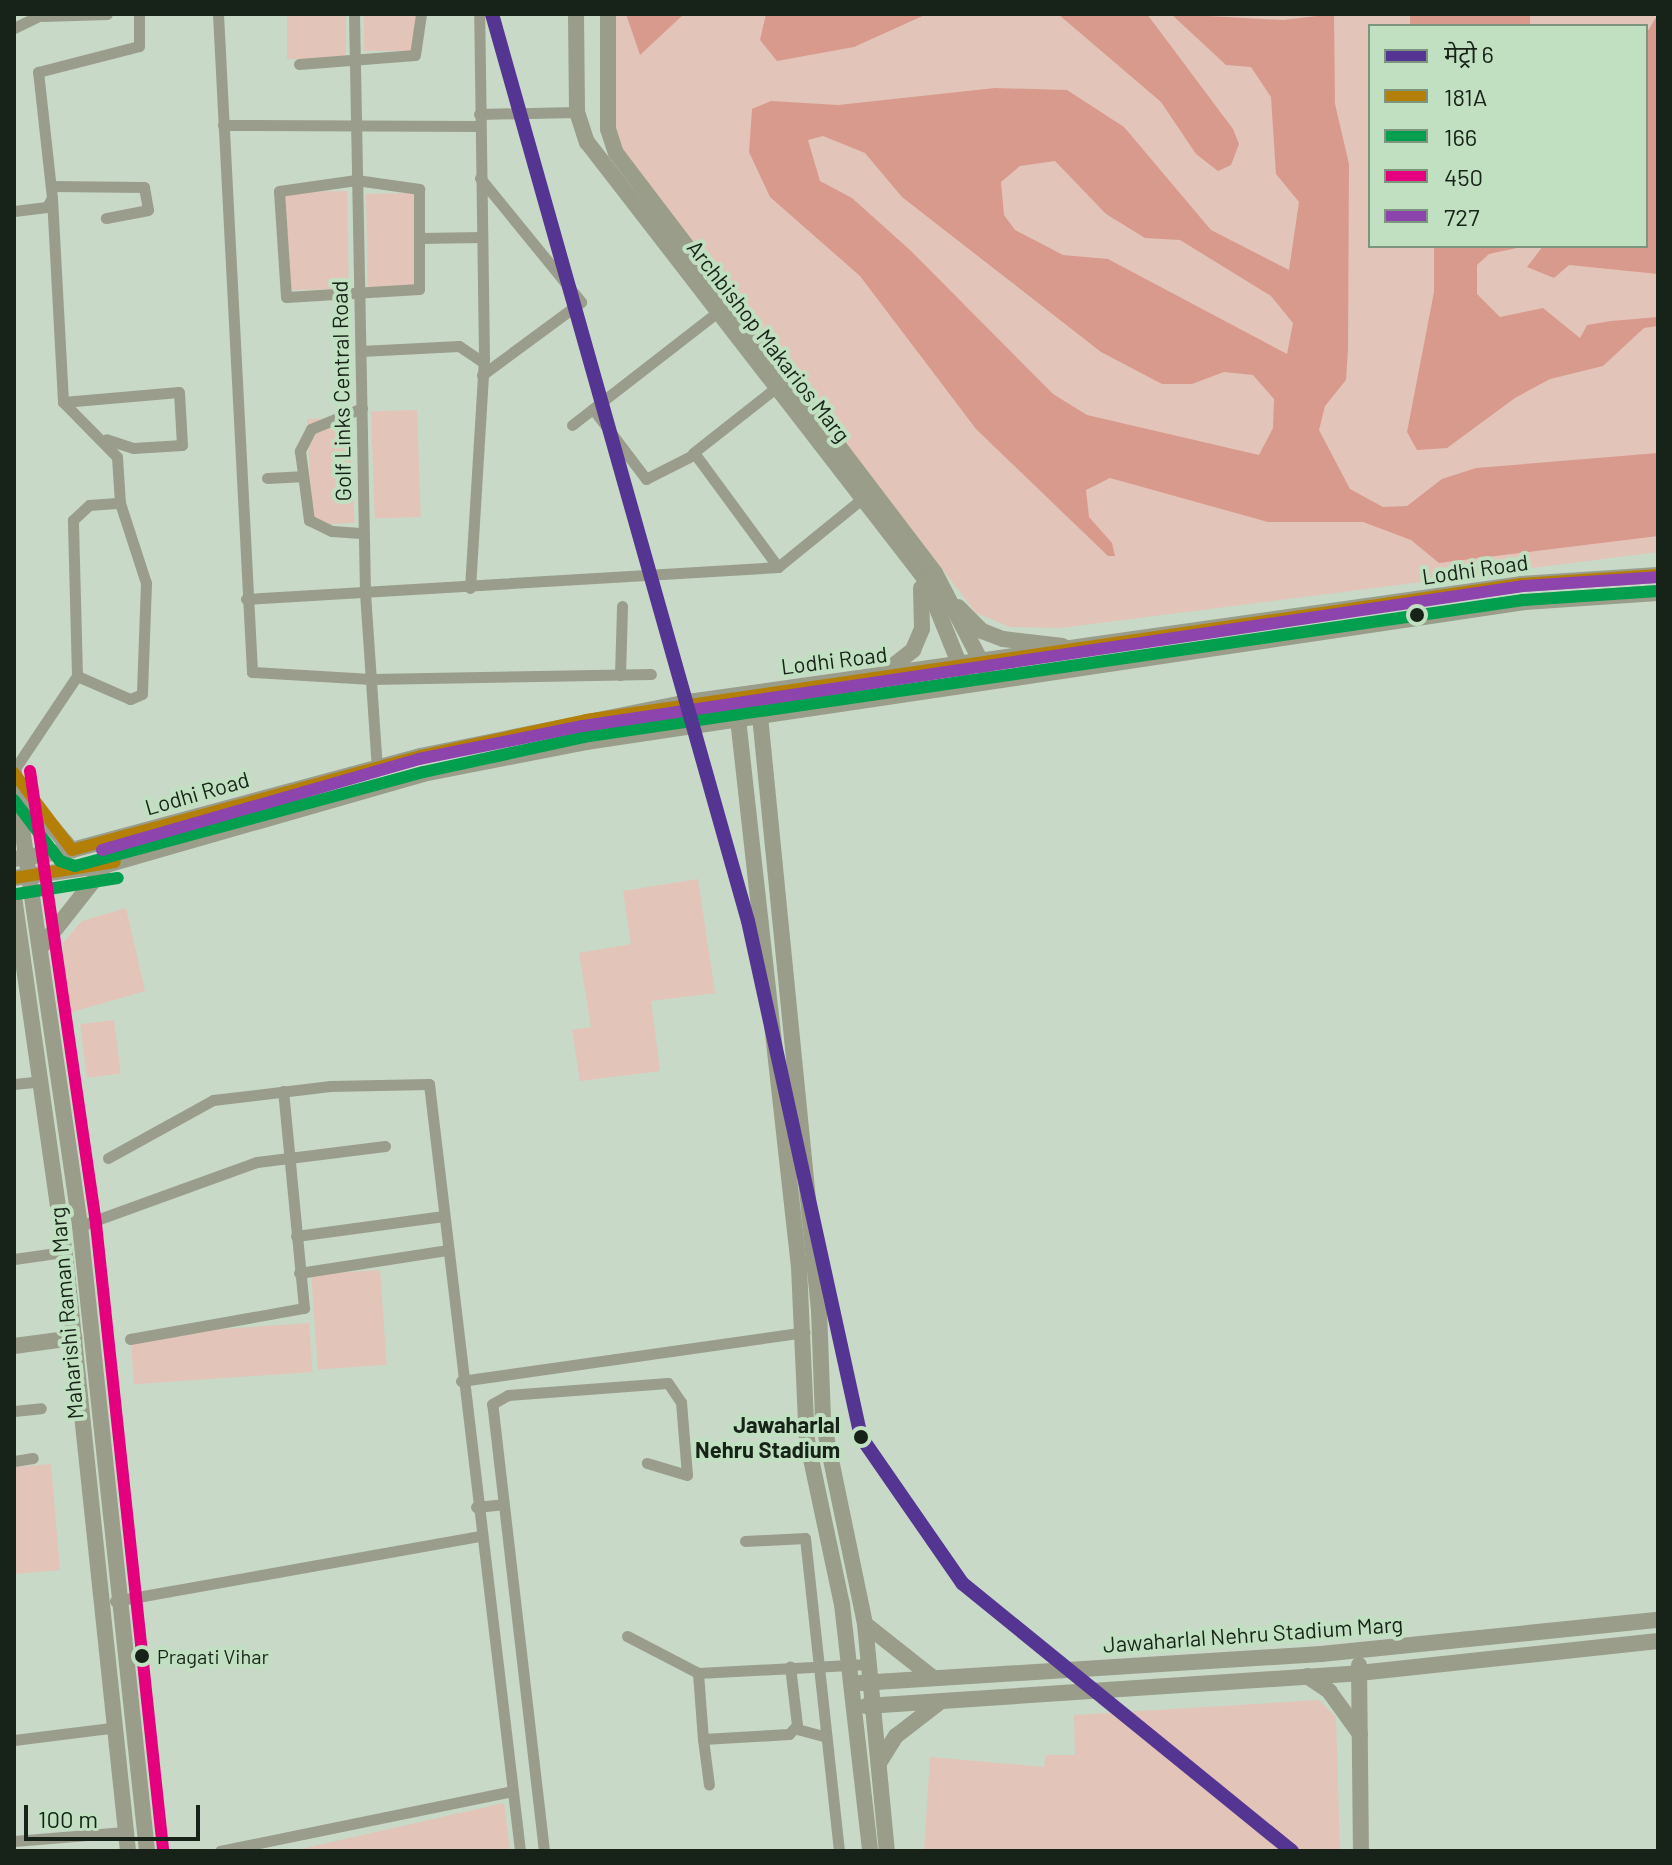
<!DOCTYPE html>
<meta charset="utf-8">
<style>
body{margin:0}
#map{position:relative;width:1672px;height:1865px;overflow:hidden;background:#c8d9c8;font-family:Barlow,"Noto Sans Devanagari",sans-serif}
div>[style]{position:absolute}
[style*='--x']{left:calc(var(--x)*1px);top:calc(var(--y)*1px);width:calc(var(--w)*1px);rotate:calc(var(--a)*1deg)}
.green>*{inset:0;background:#e3c4b8;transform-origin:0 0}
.forest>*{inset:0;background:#d99a8e;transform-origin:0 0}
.street>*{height:11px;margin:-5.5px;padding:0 5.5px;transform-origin:5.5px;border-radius:5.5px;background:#9b9d8c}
.secondary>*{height:16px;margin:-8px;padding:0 8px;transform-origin:8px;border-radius:8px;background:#999d8a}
.bus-1>*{height:12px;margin:-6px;padding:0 6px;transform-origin:6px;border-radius:6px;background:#b47f07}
.bus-2>*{height:12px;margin:-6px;padding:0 6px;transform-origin:6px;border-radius:6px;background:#019f4e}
.bus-3>*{height:12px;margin:-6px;padding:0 6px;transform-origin:6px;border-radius:6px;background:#e5007d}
.bus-4>*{height:12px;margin:-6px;padding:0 6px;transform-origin:6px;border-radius:6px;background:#8e44ad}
.metro-1>*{height:14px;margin:-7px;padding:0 7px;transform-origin:7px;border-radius:7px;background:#553592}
.dots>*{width:22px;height:22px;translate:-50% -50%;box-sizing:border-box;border:4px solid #c1e0c2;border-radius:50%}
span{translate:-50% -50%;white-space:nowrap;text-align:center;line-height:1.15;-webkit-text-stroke:8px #c1e0c2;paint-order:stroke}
.bus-label{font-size:20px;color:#172318}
.left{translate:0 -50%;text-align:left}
.street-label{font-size:22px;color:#172318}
.stop-label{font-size:22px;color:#172318;font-weight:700}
.right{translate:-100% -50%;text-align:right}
.frame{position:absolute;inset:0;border:16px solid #172318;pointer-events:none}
.legend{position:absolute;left:1368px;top:24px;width:280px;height:224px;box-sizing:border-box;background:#c1e0c2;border:2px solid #7d947e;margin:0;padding:10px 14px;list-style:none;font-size:24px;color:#172318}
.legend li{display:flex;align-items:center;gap:16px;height:40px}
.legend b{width:40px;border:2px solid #7d947e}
.scale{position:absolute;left:24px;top:1805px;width:176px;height:36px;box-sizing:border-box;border:4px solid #172318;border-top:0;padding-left:10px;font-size:24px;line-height:28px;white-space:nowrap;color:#172318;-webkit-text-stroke:6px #c1e0c2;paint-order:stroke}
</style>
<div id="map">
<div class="green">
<div style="left:287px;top:14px;width:59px;height:45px"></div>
<div style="left:364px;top:14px;width:54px;height:37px"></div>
<div style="clip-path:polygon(evenodd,613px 14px,1658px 14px,1658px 552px,1060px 628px,1010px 627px,976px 613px,625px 155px,612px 119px,613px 14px,1370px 26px,1646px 26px,1646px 246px,1370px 246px,1370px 26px)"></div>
<div style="left:347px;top:191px;width:98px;height:64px;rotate:89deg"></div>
<div style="left:415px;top:193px;width:94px;height:49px;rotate:89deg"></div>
<div style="left:417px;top:410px;width:107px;height:46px;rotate:88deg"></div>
<div style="left:349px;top:417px;width:106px;height:42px;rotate:87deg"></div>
<div style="clip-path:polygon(698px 879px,715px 993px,651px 1001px,660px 1071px,580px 1081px,572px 1030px,591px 1027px,579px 953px,631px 944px,623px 891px)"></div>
<div style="clip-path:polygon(126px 908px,145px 991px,65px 1014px,63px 943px,82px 921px)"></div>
<div style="left:114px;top:1020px;width:54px;height:34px;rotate:83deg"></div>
<div style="left:380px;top:1270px;width:95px;height:69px;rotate:86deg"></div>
<div style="left:309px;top:1323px;width:49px;height:179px;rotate:86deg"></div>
<div style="clip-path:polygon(51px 1464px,60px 1570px,14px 1574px,14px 1467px)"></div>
<div style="clip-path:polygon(1319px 1700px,1336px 1717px,1340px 1851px,924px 1851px,930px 1757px,1044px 1767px,1046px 1755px,1075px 1755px,1074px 1715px)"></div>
<div style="clip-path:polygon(504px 1803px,510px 1851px,292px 1851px)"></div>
</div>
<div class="forest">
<div style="clip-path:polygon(626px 14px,684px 14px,640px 55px)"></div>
<div style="clip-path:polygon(766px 14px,927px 14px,854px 47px,777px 61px,760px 40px)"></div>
<div style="clip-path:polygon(1058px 14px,1147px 14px,1233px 129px,1239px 144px,1231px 165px,1218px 171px,1196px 154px,1161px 102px)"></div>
<div style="clip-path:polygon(evenodd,1171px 14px,1283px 20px,1334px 14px,1335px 104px,1349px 164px,1348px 349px,1346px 380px,1325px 406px,1319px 430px,1350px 489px,1383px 507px,1407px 506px,1442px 479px,1476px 468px,1658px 453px,1658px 536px,1439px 563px,1411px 540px,1363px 522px,1268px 522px,1110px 478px,1086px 490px,1089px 517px,1112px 543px,1115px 556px,1108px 556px,976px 429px,860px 276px,770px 197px,749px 152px,752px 109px,771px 101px,838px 105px,995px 88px,1067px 90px,1124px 127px,1211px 230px,1289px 270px,1299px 202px,1276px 174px,1271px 97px,1251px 67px,1226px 65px,1171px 14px,823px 136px,865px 153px,902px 197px,1101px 352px,1162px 384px,1192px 384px,1224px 372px,1253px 375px,1274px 399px,1273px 428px,1259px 455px,1087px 415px,1053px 394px,910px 250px,852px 198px,820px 181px,808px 140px,823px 136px,1171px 14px,1055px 161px,1106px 214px,1145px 238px,1180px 240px,1271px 296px,1293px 323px,1287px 354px,1108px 259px,1063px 255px,1015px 230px,1004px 215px,1001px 182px,1020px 166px,1055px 161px)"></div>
<div style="left:1410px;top:14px;width:120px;height:13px"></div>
<div style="clip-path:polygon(1658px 14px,1658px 274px,1569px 265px,1554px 278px,1527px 267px,1543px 246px,1646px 246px,1646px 34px)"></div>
<div style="clip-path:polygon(1434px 246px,1526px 246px,1489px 254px,1477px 265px,1477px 294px,1500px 317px,1543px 308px,1580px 338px,1587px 325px,1611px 321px,1658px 317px,1658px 326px,1644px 328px,1603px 366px,1550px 379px,1515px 398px,1447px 448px,1417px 450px,1407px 432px,1434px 292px)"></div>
</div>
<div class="street">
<div style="--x:218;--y:14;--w:659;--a:87.04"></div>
<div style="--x:252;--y:672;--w:119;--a:3.4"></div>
<div style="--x:371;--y:679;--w:280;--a:-1"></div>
<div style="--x:354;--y:14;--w:579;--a:88.91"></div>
<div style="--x:365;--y:593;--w:174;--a:86.1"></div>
<div style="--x:43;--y:16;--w:64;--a:-1.8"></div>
<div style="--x:14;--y:28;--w:32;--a:-26"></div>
<div style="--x:299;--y:64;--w:116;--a:-4.4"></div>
<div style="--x:415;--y:55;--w:41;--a:-81.7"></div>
<div style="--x:479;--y:114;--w:98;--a:-1.2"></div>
<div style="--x:223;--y:125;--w:256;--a:0.2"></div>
<div style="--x:480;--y:178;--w:160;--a:50.8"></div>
<div style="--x:581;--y:302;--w:123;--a:143.6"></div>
<div style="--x:356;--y:180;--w:64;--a:8.1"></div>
<div style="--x:419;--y:189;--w:100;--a:90"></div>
<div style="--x:419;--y:289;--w:133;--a:176.6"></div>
<div style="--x:286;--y:297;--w:106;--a:-93.8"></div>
<div style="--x:279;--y:191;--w:78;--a:-8.1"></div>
<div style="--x:51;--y:186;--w:93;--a:0.6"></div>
<div style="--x:144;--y:187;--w:23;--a:80"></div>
<div style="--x:148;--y:210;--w:43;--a:169.2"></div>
<div style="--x:52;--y:198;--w:204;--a:86.9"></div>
<div style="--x:63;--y:402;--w:77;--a:45.5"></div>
<div style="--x:117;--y:457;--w:46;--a:86.3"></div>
<div style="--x:120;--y:503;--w:84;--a:72"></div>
<div style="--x:146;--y:583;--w:111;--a:92.1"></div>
<div style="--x:142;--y:694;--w:13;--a:157"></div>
<div style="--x:130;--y:699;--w:58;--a:-156.5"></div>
<div style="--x:77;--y:676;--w:156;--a:-91.5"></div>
<div style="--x:73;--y:520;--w:22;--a:-43"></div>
<div style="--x:89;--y:505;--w:31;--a:-4"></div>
<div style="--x:14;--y:211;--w:33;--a:-7"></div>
<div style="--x:47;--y:207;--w:10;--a:-61"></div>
<div style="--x:52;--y:198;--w:127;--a:-96.3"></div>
<div style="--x:38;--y:72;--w:104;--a:-14.4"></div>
<div style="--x:139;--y:46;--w:32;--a:-90"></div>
<div style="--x:421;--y:238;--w:60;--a:-1"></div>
<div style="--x:361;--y:351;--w:98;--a:-2.9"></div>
<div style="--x:459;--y:346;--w:29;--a:34"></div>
<div style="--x:63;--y:402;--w:116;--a:-4.9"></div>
<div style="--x:179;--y:392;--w:53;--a:86.8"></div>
<div style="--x:182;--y:445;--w:49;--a:176.5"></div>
<div style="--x:133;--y:448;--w:28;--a:-162"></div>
<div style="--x:362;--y:408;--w:55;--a:157.6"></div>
<div style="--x:311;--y:429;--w:25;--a:117"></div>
<div style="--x:300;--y:451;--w:70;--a:82.6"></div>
<div style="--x:309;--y:520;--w:25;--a:26"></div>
<div style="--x:332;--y:531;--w:32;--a:4"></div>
<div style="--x:572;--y:425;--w:191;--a:-37.8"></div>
<div style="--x:693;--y:453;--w:107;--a:-38.2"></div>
<div style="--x:267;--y:478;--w:34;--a:-3"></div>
<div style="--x:778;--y:567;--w:109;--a:-39.1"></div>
<div style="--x:470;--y:588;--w:231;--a:-86.5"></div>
<div style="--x:484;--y:357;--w:343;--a:-90.8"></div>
<div style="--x:246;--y:599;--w:533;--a:-3.44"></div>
<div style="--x:778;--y:567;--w:140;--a:-126.3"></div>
<div style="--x:695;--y:454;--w:55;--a:153"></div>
<div style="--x:646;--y:479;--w:88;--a:-127.1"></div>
<div style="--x:620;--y:675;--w:69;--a:-88.3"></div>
<div style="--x:14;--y:770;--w:113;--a:-56.2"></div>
<div style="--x:14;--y:1084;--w:27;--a:-6"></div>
<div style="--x:108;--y:1158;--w:120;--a:-28.9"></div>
<div style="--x:213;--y:1100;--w:118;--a:-6.8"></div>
<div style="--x:330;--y:1086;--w:99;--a:-1.2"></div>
<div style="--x:429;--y:1084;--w:772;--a:83.23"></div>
<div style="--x:80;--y:1226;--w:188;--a:-19.9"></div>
<div style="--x:257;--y:1162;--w:129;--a:-7.1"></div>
<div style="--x:296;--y:1236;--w:149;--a:-7.7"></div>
<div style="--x:14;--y:1259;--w:50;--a:-8"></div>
<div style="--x:299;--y:1273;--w:151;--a:-8.8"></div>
<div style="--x:130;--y:1339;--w:177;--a:-10.1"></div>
<div style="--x:304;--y:1308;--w:218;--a:-95.5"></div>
<div style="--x:461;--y:1381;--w:347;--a:-8.1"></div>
<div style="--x:14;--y:1411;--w:27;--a:-6"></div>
<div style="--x:14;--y:1461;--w:19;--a:-9"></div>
<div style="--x:476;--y:1507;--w:27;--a:-6"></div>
<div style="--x:745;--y:1541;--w:60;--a:-2.9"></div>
<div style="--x:805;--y:1538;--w:315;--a:83.8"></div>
<div style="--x:115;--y:1601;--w:371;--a:-10.1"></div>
<div style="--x:627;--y:1636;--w:80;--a:27.5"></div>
<div style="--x:698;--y:1673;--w:170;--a:-3"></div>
<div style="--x:698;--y:1673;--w:66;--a:85.7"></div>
<div style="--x:703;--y:1739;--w:86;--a:-3.3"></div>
<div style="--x:789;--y:1734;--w:12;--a:-48"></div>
<div style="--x:797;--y:1725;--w:59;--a:-96.8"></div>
<div style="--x:797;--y:1729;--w:30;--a:15"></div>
<div style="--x:703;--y:1739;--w:46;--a:82.6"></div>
<div style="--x:14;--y:1740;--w:98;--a:-7.1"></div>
<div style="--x:14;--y:1841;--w:111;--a:-4.6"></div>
<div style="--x:220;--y:1851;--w:298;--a:-11.6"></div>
<div style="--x:544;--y:1851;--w:450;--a:-96.6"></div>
<div style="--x:492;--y:1404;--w:18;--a:-29"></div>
<div style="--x:508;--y:1395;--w:160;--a:-4.3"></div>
<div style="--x:668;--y:1383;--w:23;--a:56"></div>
<div style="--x:681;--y:1402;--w:73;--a:85.3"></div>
<div style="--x:687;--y:1475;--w:42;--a:-163.3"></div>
</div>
<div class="secondary">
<div style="--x:576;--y:14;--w:98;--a:89.4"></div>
<div style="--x:577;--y:112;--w:32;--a:72"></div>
<div style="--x:587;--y:142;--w:552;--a:52.28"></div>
<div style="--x:925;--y:579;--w:101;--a:68"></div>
<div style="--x:608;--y:14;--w:115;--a:90"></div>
<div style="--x:608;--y:129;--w:25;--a:72"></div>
<div style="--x:616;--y:153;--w:527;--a:52.78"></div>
<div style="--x:935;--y:573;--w:110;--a:62.5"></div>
<div style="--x:958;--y:607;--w:34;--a:45"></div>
<div style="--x:982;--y:631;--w:22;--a:21"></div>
<div style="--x:1003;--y:639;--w:60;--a:6.7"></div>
<div style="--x:885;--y:672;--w:36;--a:-38"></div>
<div style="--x:913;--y:650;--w:23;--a:-67"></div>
<div style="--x:922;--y:629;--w:41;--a:-91.4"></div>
<div style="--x:759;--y:706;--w:607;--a:84.33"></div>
<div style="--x:819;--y:1310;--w:111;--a:87.9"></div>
<div style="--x:823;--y:1421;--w:207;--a:78.3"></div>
<div style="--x:865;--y:1624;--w:228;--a:84.5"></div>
<div style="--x:737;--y:710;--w:560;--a:83.65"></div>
<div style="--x:799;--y:1267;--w:173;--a:87.4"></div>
<div style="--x:807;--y:1440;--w:168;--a:78"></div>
<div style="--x:842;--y:1604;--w:249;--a:83.5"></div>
<div style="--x:14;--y:773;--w:458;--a:81.7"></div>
<div style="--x:80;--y:1226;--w:629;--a:83.88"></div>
<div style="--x:16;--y:785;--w:86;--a:49.3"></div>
<div style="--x:14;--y:859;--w:59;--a:-8.8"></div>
<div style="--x:72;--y:850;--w:360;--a:-15.1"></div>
<div style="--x:420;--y:756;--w:273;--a:-11.4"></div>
<div style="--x:688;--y:702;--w:841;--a:-8.06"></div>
<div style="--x:1521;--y:584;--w:137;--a:-3.8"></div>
<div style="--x:14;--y:878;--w:93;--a:-8"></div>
<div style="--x:106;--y:865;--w:330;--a:-16"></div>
<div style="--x:423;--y:774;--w:166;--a:-11.1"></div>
<div style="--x:586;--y:742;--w:949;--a:-8.48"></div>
<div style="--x:1525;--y:602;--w:133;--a:-3.9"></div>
<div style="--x:14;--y:897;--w:370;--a:81.9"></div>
<div style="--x:66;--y:1263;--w:591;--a:83.98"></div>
<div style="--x:42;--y:946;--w:103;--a:-51.7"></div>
<div style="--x:14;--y:1346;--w:61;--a:-7.6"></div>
<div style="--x:865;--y:1624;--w:85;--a:38.3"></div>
<div style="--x:1359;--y:1665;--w:186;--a:89.4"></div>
<div style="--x:1307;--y:1676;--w:27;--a:34"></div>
<div style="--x:1329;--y:1691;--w:53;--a:54.2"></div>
<div style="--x:860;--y:1683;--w:462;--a:-3.6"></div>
<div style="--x:1321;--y:1654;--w:339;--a:-5.8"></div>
<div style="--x:866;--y:1706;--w:494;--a:-3.8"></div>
<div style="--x:1359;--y:1673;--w:301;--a:-6.1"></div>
<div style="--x:879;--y:1763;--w:32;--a:-58"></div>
<div style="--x:896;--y:1736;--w:56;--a:-37.7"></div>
</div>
<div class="bus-1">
<div style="--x:14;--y:773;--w:96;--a:53"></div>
<div style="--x:72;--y:850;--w:360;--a:-15.1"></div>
<div style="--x:420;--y:756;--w:170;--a:-12.2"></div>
<div style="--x:586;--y:720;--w:945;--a:-8.28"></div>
<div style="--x:1521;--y:584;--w:137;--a:-3.8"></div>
<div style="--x:14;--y:878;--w:102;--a:-9"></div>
</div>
<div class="bus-2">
<div style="--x:14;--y:800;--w:76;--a:53"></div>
<div style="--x:60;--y:861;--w:16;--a:18"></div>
<div style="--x:75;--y:866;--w:361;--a:-15.1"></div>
<div style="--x:424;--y:772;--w:169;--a:-12.3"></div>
<div style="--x:589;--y:736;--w:944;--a:-8.28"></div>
<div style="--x:1523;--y:600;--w:135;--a:-3.8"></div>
<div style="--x:17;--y:894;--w:102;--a:-9"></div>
</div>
<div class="bus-3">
<div style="--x:30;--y:771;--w:458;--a:81.7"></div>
<div style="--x:96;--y:1224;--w:629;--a:83.88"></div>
</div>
<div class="bus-4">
<div style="--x:102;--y:850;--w:330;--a:-16"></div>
<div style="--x:419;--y:759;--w:167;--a:-11.4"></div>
<div style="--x:583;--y:726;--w:950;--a:-8.47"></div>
<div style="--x:1523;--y:586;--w:134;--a:-3.8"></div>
</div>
<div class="metro-1">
<div style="--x:492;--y:14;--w:942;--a:74.24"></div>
<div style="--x:748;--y:921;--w:528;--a:77.65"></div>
<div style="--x:861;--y:1437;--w:178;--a:55.3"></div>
<div style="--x:962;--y:1583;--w:425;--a:39.1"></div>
</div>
<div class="dots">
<div style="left:1417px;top:615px;background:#172318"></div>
<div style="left:861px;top:1437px;background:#172318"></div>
<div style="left:142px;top:1656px;background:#172318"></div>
</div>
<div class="bus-label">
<span class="left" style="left:157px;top:1656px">Pragati Vihar</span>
</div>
<div class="street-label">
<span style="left:769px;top:341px;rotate:52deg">Archbishop Makarios Marg</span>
<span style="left:341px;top:391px;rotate:-91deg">Golf Links Central Road</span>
<span style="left:1475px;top:569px;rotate:-8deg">Lodhi Road</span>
<span style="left:834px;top:660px;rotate:-7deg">Lodhi Road</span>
<span style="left:197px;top:793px;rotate:-16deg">Lodhi Road</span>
<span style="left:66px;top:1313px;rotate:-95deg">Maharishi Raman Marg</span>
<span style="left:1253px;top:1634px;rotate:-4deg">Jawaharlal Nehru Stadium Marg</span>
</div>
<div class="stop-label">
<span class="right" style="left:840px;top:1437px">Jawaharlal<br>Nehru Stadium</span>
</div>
<div class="frame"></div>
<ul class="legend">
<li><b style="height:10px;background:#553592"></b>मेट्रो 6</li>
<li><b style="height:10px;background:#b47f07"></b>181A</li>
<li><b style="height:10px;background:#019f4e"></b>166</li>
<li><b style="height:10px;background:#e5007d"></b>450</li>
<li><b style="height:10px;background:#8e44ad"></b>727</li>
</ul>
<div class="scale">100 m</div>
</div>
